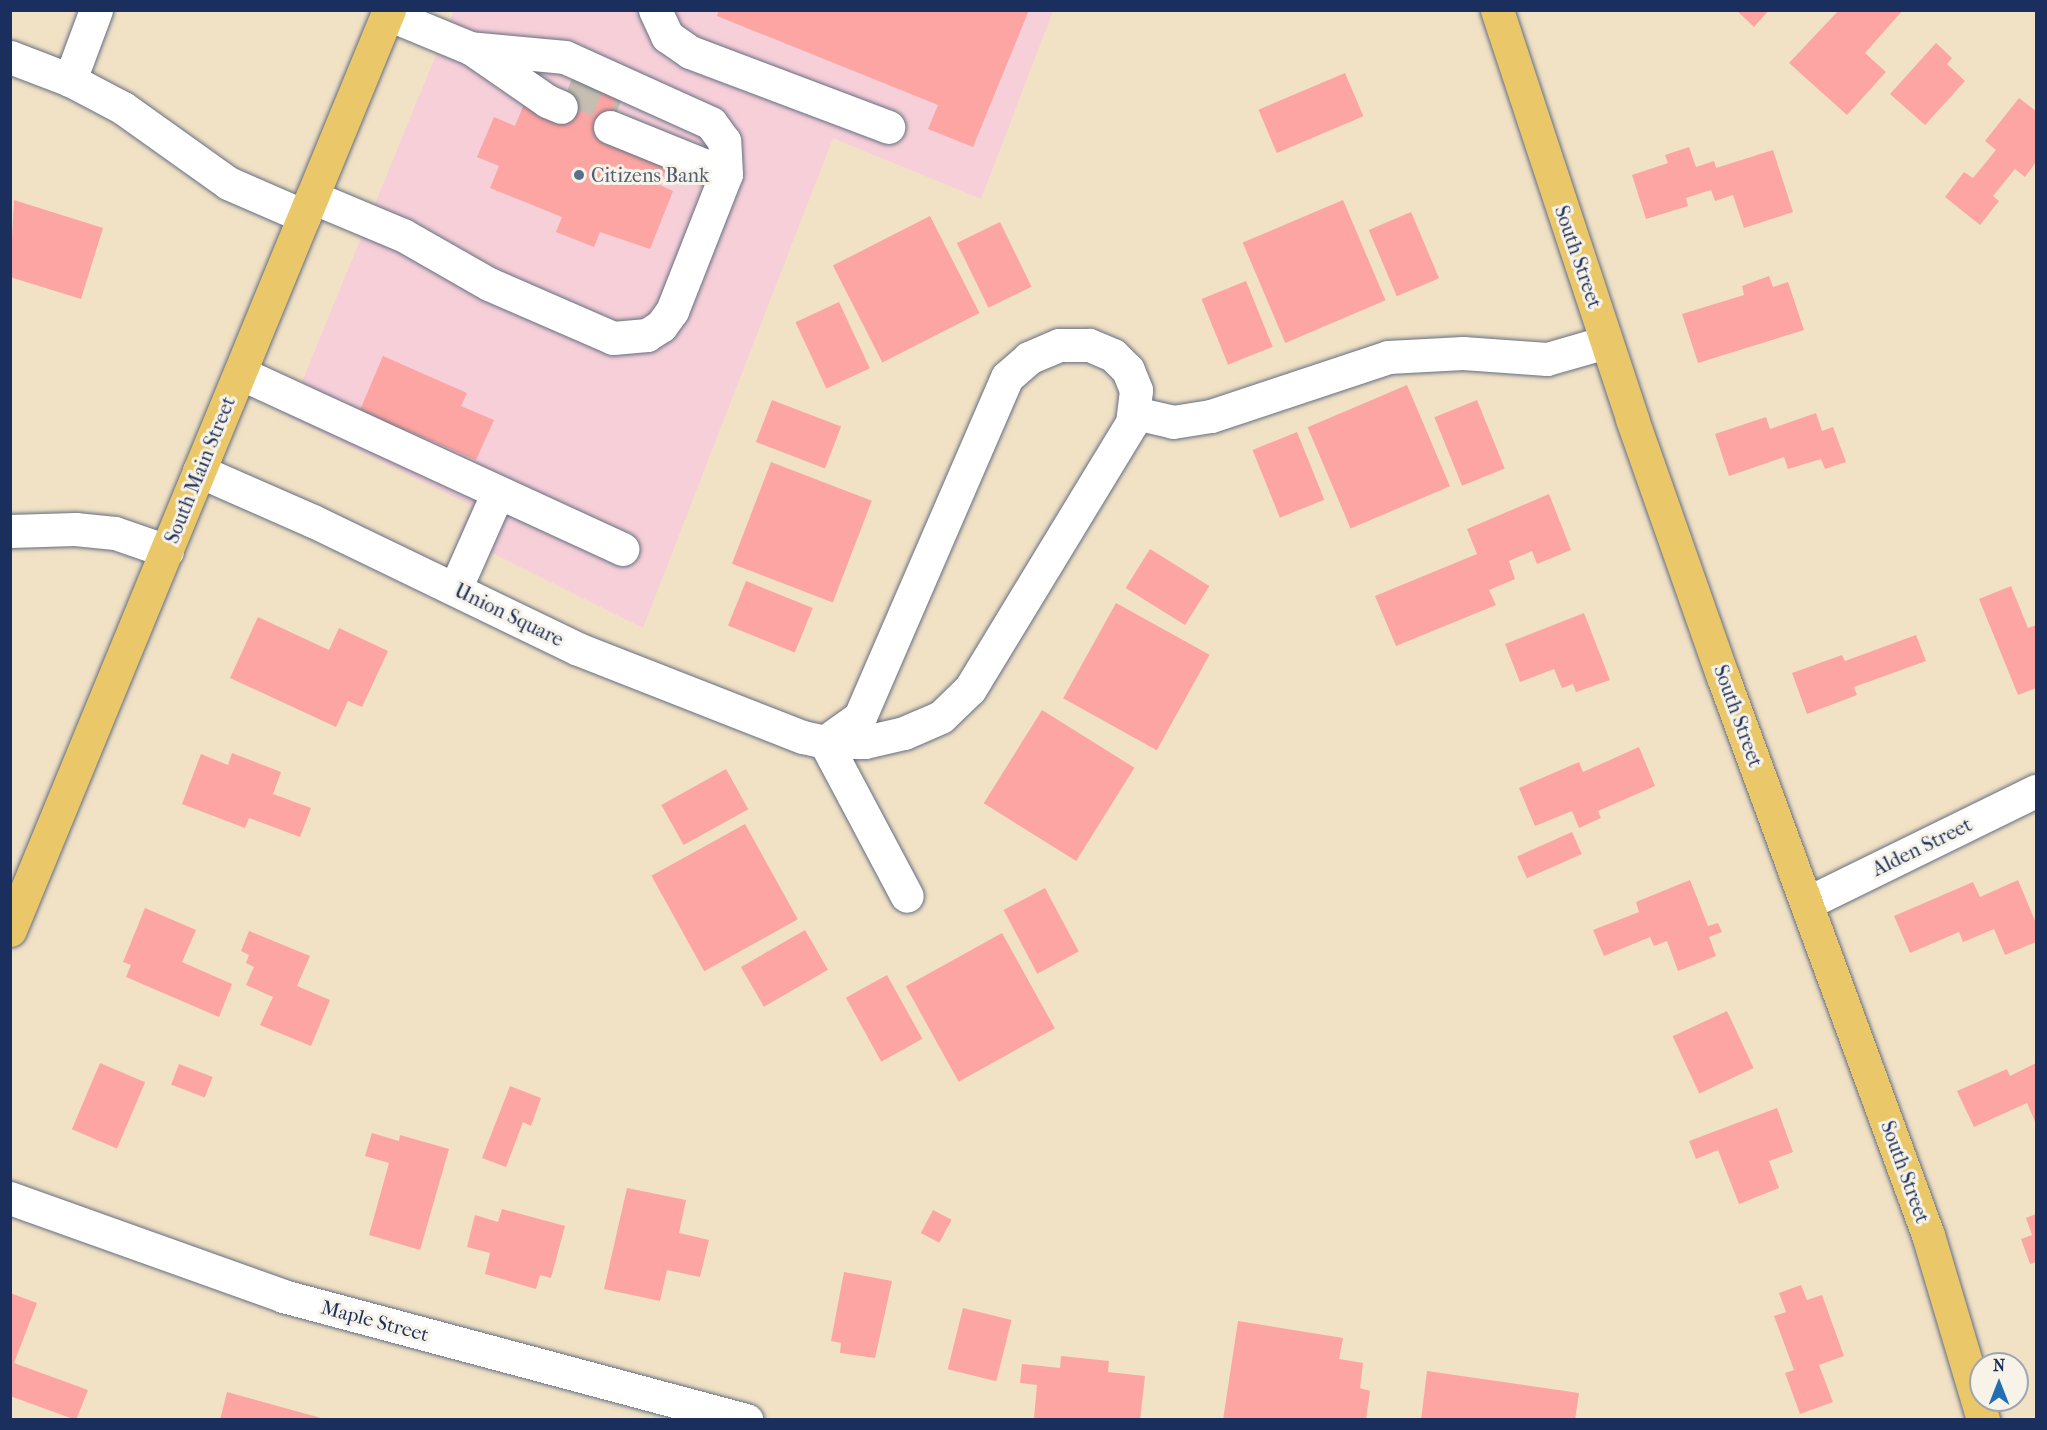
<!DOCTYPE html>
<style>
body{margin:0}
#map{position:relative;width:2047px;height:1430px;overflow:hidden;background:#f1e2c5;font-family:"IM FELL French Canon",serif}
div>[style]{position:absolute}
[style*='--x']{left:calc(var(--x)*1px);top:calc(var(--y)*1px);width:calc(var(--w)*1px);rotate:calc(var(--a)*1deg)}
.built>*{inset:0;background:#f6cfd8}
.building>*{inset:0;background:#fda5a3;transform-origin:0 0}
.minor-tunnel>*{height:33px;margin-top:-16.5px;transform-origin:0;background:repeating-linear-gradient(90deg,#c6beb0 0 33px,transparent 0 49px)}
.roads{filter:drop-shadow(0 0 2px #666e82) drop-shadow(0 0 2px #666e82)}
.minor>*{height:33px;margin:-16.5px;padding:0 16.5px;transform-origin:16.5px;border-radius:16.5px;background:#fff}
.major>*{height:33px;margin:-16.5px;padding:0 16.5px;transform-origin:16.5px;border-radius:16.5px;background:#eac769}
.dots>*{width:16px;height:16px;translate:-50% -50%;box-sizing:border-box;border:3px solid #f7f3e8;border-radius:50%}
span{translate:-50% -50%;white-space:nowrap;text-align:center;line-height:1.15;-webkit-text-stroke:6px #f7f3e8;paint-order:stroke}
.service-label{font-size:20px;color:#4e5e75}
.left{translate:0 -50%;text-align:left}
.street-label{font-size:20px;color:#1b2f5e}
.frame{position:absolute;inset:0;border:12px solid #1b2f5e;pointer-events:none}
.north{position:absolute;left:1969px;top:1352px;width:60px;height:60px;box-sizing:border-box;background:#f7f3e8;border:2px solid #9fa5b1;border-radius:50%;rotate:0deg;font-size:16px;font-weight:700;line-height:24px;text-align:center;color:#1b2f5e}
.north::after{content:'';display:block;margin:auto;width:21px;height:27px;background:#1f6fb2;clip-path:polygon(50% 0,100% 100%,50% 72%,0 100%)}
</style>
<div id="map">
<div class="built">
<div style="clip-path:polygon(454px 11px,1053px 11px,981px 199px,833px 138px,643px 628px,458px 536px,472px 506px,288px 416px)"></div>
</div>
<div class="building">
<div style="clip-path:polygon(719px 10px,1029px 10px,973px 147px,928px 129px,938px 105px,717px 16px)"></div>
<div style="clip-path:polygon(1736px 10px,1769px 10px,1754px 27px)"></div>
<div style="clip-path:polygon(1839px 10px,1903px 10px,1865px 53px,1886px 72px,1847px 115px,1789px 63px)"></div>
<div style="clip-path:polygon(1936px 43px,1952px 58px,1947px 64px,1965px 81px,1925px 125px,1890px 94px)"></div>
<div style="left:1345px;top:73px;width:47px;height:94px;rotate:67deg"></div>
<div style="clip-path:polygon(574px 74px,623px 94px,605px 137px,669px 162px,660px 185px,673px 191px,650px 249px,600px 232px,594px 247px,556px 232px,562px 217px,490px 188px,499px 166px,477px 157px,494px 117px,515px 126px,524px 104px,557px 117px)"></div>
<div style="clip-path:polygon(2019px 98px,2036px 111px,2036px 162px,2025px 177px,2015px 169px,1993px 196px,1999px 201px,1980px 225px,1945px 197px,1964px 172px,1973px 178px,1996px 150px,1985px 141px)"></div>
<div style="clip-path:polygon(1689px 147px,1696px 167px,1714px 161px,1716px 168px,1773px 150px,1793px 212px,1744px 228px,1733px 195px,1715px 201px,1711px 190px,1686px 198px,1688px 206px,1646px 219px,1632px 175px,1668px 163px,1665px 155px)"></div>
<div style="clip-path:polygon(14px 200px,103px 228px,81px 299px,10px 277px)"></div>
<div style="left:1343px;top:200px;width:109px;height:109px;rotate:67deg"></div>
<div style="left:1411px;top:212px;width:72px;height:46px;rotate:67deg"></div>
<div style="left:930px;top:216px;width:109px;height:109px;rotate:63deg"></div>
<div style="left:1000px;top:222px;width:72px;height:48px;rotate:64deg"></div>
<div style="clip-path:polygon(1769px 276px,1773px 287px,1788px 282px,1804px 330px,1698px 363px,1682px 314px,1744px 295px,1742px 286px)"></div>
<div style="left:1246px;top:281px;width:71px;height:48px;rotate:68deg"></div>
<div style="left:839px;top:302px;width:73px;height:48px;rotate:65deg"></div>
<div style="clip-path:polygon(383px 356px,467px 393px,461px 406px,494px 420px,476px 460px,406px 430px,398px 433px,384px 427px,382px 420px,360px 410px)"></div>
<div style="left:1407px;top:385px;width:110px;height:108px;rotate:67deg"></div>
<div style="left:772px;top:400px;width:74px;height:45px;rotate:21deg"></div>
<div style="left:1477px;top:400px;width:74px;height:46px;rotate:68deg"></div>
<div style="clip-path:polygon(1816px 413px,1822px 431px,1833px 427px,1846px 462px,1825px 469px,1821px 459px,1788px 469px,1784px 457px,1729px 476px,1715px 434px,1766px 417px,1770px 429px)"></div>
<div style="left:1297px;top:432px;width:73px;height:48px;rotate:68deg"></div>
<div style="left:771px;top:462px;width:108px;height:109px;rotate:21deg"></div>
<div style="clip-path:polygon(1549px 494px,1571px 550px,1537px 564px,1532px 551px,1509px 561px,1515px 579px,1489px 590px,1496px 605px,1396px 646px,1375px 596px,1477px 554px,1467px 529px)"></div>
<div style="left:1150px;top:549px;width:70px;height:46px;rotate:32deg"></div>
<div style="left:746px;top:581px;width:72px;height:48px;rotate:22deg"></div>
<div style="clip-path:polygon(2011px 586px,2028px 628px,2036px 625px,2036px 688px,2018px 695px,1979px 599px)"></div>
<div style="left:1116px;top:603px;width:107px;height:109px;rotate:29deg"></div>
<div style="clip-path:polygon(1584px 613px,1610px 680px,1576px 692px,1573px 684px,1562px 688px,1554px 669px,1520px 682px,1505px 644px)"></div>
<div style="clip-path:polygon(258px 617px,329px 650px,339px 628px,388px 651px,362px 707px,348px 701px,336px 727px,230px 678px)"></div>
<div style="clip-path:polygon(1916px 635px,1926px 661px,1854px 687px,1857px 695px,1807px 714px,1792px 673px,1842px 655px,1845px 661px)"></div>
<div style="left:1042px;top:710px;width:109px;height:110px;rotate:32deg"></div>
<div style="clip-path:polygon(1639px 747px,1655px 786px,1598px 811px,1601px 818px,1579px 828px,1572px 811px,1535px 826px,1519px 788px,1579px 762px,1583px 772px)"></div>
<div style="clip-path:polygon(232px 753px,281px 772px,273px 794px,311px 808px,300px 837px,249px 818px,245px 828px,182px 804px,201px 754px,228px 765px)"></div>
<div style="left:726px;top:769px;width:46px;height:74px;rotate:61deg"></div>
<div style="left:745px;top:824px;width:109px;height:107px;rotate:61deg"></div>
<div style="left:1572px;top:832px;width:24px;height:60px;rotate:66deg"></div>
<div style="clip-path:polygon(1690px 880px,1708px 926px,1718px 923px,1722px 932px,1709px 937px,1716px 956px,1678px 971px,1667px 941px,1654px 946px,1650px 937px,1604px 956px,1593px 930px,1639px 912px,1636px 902px)"></div>
<div style="clip-path:polygon(2018px 880px,2036px 923px,2036px 942px,2005px 955px,1994px 929px,1963px 942px,1959px 932px,1910px 953px,1894px 916px,1973px 882px,1980px 897px)"></div>
<div style="left:1045px;top:888px;width:72px;height:47px;rotate:62deg"></div>
<div style="clip-path:polygon(145px 908px,196px 930px,182px 962px,232px 984px,219px 1017px,126px 977px,131px 965px,123px 962px)"></div>
<div style="left:805px;top:930px;width:46px;height:74px;rotate:60deg"></div>
<div style="clip-path:polygon(249px 931px,310px 956px,297px 986px,330px 1000px,311px 1046px,260px 1025px,273px 997px,246px 985px,254px 967px,246px 963px,249px 955px,241px 951px)"></div>
<div style="left:1002px;top:933px;width:109px;height:110px;rotate:61deg"></div>
<div style="left:887px;top:975px;width:73px;height:47px;rotate:61deg"></div>
<div style="left:1727px;top:1011px;width:63px;height:60px;rotate:65deg"></div>
<div style="left:100px;top:1063px;width:49px;height:72px;rotate:23deg"></div>
<div style="clip-path:polygon(2036px 1063px,2036px 1124px,2027px 1103px,1974px 1127px,1957px 1091px,2007px 1069px,2010px 1076px)"></div>
<div style="left:179px;top:1064px;width:36px;height:22px;rotate:21deg"></div>
<div style="clip-path:polygon(510px 1086px,541px 1098px,531px 1126px,523px 1122px,506px 1167px,482px 1158px)"></div>
<div style="clip-path:polygon(1777px 1108px,1793px 1152px,1769px 1161px,1779px 1188px,1739px 1204px,1718px 1150px,1696px 1159px,1689px 1141px)"></div>
<div style="clip-path:polygon(372px 1133px,399px 1141px,400px 1135px,449px 1149px,420px 1250px,369px 1235px,389px 1163px,365px 1156px)"></div>
<div style="clip-path:polygon(627px 1188px,686px 1200px,679px 1233px,709px 1240px,700px 1277px,667px 1270px,660px 1301px,604px 1289px)"></div>
<div style="clip-path:polygon(502px 1209px,565px 1226px,551px 1278px,540px 1275px,536px 1289px,485px 1274px,490px 1253px,467px 1247px,475px 1215px,498px 1222px)"></div>
<div style="left:933px;top:1210px;width:21px;height:26px;rotate:28deg"></div>
<div style="clip-path:polygon(2036px 1214px,2036px 1262px,2030px 1264px,2021px 1239px,2032px 1235px,2026px 1218px)"></div>
<div style="clip-path:polygon(844px 1272px,892px 1281px,875px 1358px,840px 1353px,841px 1343px,831px 1341px)"></div>
<div style="clip-path:polygon(1801px 1285px,1807px 1300px,1822px 1295px,1844px 1356px,1819px 1365px,1833px 1402px,1800px 1414px,1785px 1373px,1794px 1370px,1774px 1316px,1786px 1312px,1779px 1293px)"></div>
<div style="clip-path:polygon(10px 1293px,37px 1303px,14px 1363px,88px 1390px,76px 1420px,10px 1396px)"></div>
<div style="left:963px;top:1308px;width:50px;height:63px;rotate:14deg"></div>
<div style="clip-path:polygon(1238px 1321px,1343px 1338px,1339px 1359px,1363px 1363px,1360px 1388px,1370px 1391px,1366px 1420px,1223px 1420px)"></div>
<div style="clip-path:polygon(1061px 1356px,1109px 1361px,1108px 1372px,1145px 1376px,1140px 1420px,1034px 1418px,1037px 1385px,1020px 1383px,1022px 1364px,1060px 1368px)"></div>
<div style="clip-path:polygon(1427px 1371px,1579px 1393px,1575px 1420px,1421px 1420px)"></div>
<div style="clip-path:polygon(227px 1392px,321px 1418px,321px 1420px,220px 1420px)"></div>
</div>
<div class="minor-tunnel">
<div style="--x:568;--y:88;--w:54;--a:21.8"></div>
</div>
<div class="roads">
<div class="minor">
<div style="--x:96;--y:10;--w:75;--a:110.4"></div>
<div style="--x:70;--y:80;--w:60;--a:27.8"></div>
<div style="--x:123;--y:108;--w:129;--a:35.5"></div>
<div style="--x:228;--y:183;--w:83;--a:23.5"></div>
<div style="--x:655;--y:10;--w:29;--a:65"></div>
<div style="--x:667;--y:36;--w:28;--a:35"></div>
<div style="--x:690;--y:52;--w:212;--a:20.7"></div>
<div style="--x:472;--y:49;--w:91;--a:34.7"></div>
<div style="--x:547;--y:101;--w:15;--a:23"></div>
<div style="--x:10;--y:57;--w:64;--a:21"></div>
<div style="--x:610;--y:127;--w:125;--a:22.1"></div>
<div style="--x:312;--y:197;--w:99;--a:22.7"></div>
<div style="--x:403;--y:235;--w:99;--a:29.7"></div>
<div style="--x:489;--y:284;--w:135;--a:23.5"></div>
<div style="--x:613;--y:338;--w:34;--a:-5"></div>
<div style="--x:647;--y:335;--w:17;--a:-33"></div>
<div style="--x:661;--y:326;--w:19;--a:-54"></div>
<div style="--x:672;--y:311;--w:147;--a:-68.5"></div>
<div style="--x:726;--y:174;--w:33;--a:-93"></div>
<div style="--x:724;--y:141;--w:22;--a:-126"></div>
<div style="--x:711;--y:123;--w:160;--a:-155.7"></div>
<div style="--x:565;--y:57;--w:95;--a:-174.6"></div>
<div style="--x:470;--y:48;--w:89;--a:-157.5"></div>
<div style="--x:240;--y:373;--w:421;--a:24.7"></div>
<div style="--x:1135;--y:413;--w:39;--a:13"></div>
<div style="--x:1173;--y:422;--w:38;--a:-9"></div>
<div style="--x:1211;--y:416;--w:187;--a:-18.4"></div>
<div style="--x:1388;--y:357;--w:75;--a:-3.1"></div>
<div style="--x:1463;--y:353;--w:84;--a:4.1"></div>
<div style="--x:1547;--y:359;--w:61;--a:-16.1"></div>
<div style="--x:199;--y:471;--w:124;--a:23.7"></div>
<div style="--x:313;--y:521;--w:294;--a:25.8"></div>
<div style="--x:578;--y:649;--w:242;--a:21.4"></div>
<div style="--x:803;--y:737;--w:23;--a:13"></div>
<div style="--x:825;--y:742;--w:40;--a:0"></div>
<div style="--x:865;--y:742;--w:40;--a:-13"></div>
<div style="--x:904;--y:733;--w:40;--a:-23.4"></div>
<div style="--x:941;--y:717;--w:40;--a:-44"></div>
<div style="--x:970;--y:689;--w:311;--a:-58.7"></div>
<div style="--x:1132;--y:423;--w:33;--a:-83"></div>
<div style="--x:1136;--y:390;--w:22;--a:-112"></div>
<div style="--x:1128;--y:370;--w:21;--a:-135"></div>
<div style="--x:1113;--y:355;--w:26;--a:-157"></div>
<div style="--x:1089;--y:345;--w:30;--a:180"></div>
<div style="--x:1059;--y:345;--w:33;--a:157"></div>
<div style="--x:1029;--y:358;--w:29;--a:139"></div>
<div style="--x:1007;--y:377;--w:370;--a:113.4"></div>
<div style="--x:860;--y:717;--w:43;--a:144.5"></div>
<div style="--x:10;--y:531;--w:65;--a:-1.8"></div>
<div style="--x:75;--y:529;--w:40;--a:5.7"></div>
<div style="--x:115;--y:533;--w:55;--a:19.1"></div>
<div style="--x:455;--y:589;--w:106;--a:-66.1"></div>
<div style="--x:825;--y:742;--w:174;--a:62"></div>
<div style="--x:1807;--y:903;--w:255;--a:-26.1"></div>
<div style="--x:10;--y:1198;--w:290;--a:19.7"></div>
<div style="--x:283;--y:1296;--w:480;--a:15"></div>
</div>
<div class="major">
<div style="--x:1497;--y:10;--w:431;--a:71.7"></div>
<div style="--x:1632;--y:419;--w:274;--a:70.6"></div>
<div style="--x:1723;--y:677;--w:594;--a:69.83"></div>
<div style="--x:1928;--y:1235;--w:193;--a:73.4"></div>
<div style="--x:10;--y:930;--w:995;--a:-67.61"></div>
</div>
</div>
<div class="dots">
<div style="left:579px;top:175px;background:#5c6f8a"></div>
</div>
<div class="service-label">
<span class="left" style="left:591px;top:175px">Citizens Bank</span>
</div>
<div class="street-label">
<span style="left:1578px;top:257px;rotate:71deg">South Street</span>
<span style="left:200px;top:470px;rotate:-68deg">South Main Street</span>
<span style="left:509px;top:615px;rotate:26deg">Union Square</span>
<span style="left:1738px;top:716px;rotate:70deg">South Street</span>
<span style="left:1922px;top:847px;rotate:-26deg">Alden Street</span>
<span style="left:1905px;top:1172px;rotate:70deg">South Street</span>
<span style="left:375px;top:1321px;rotate:15deg">Maple Street</span>
</div>
<div class="frame"></div>
<div class="north">N</div>
</div>
